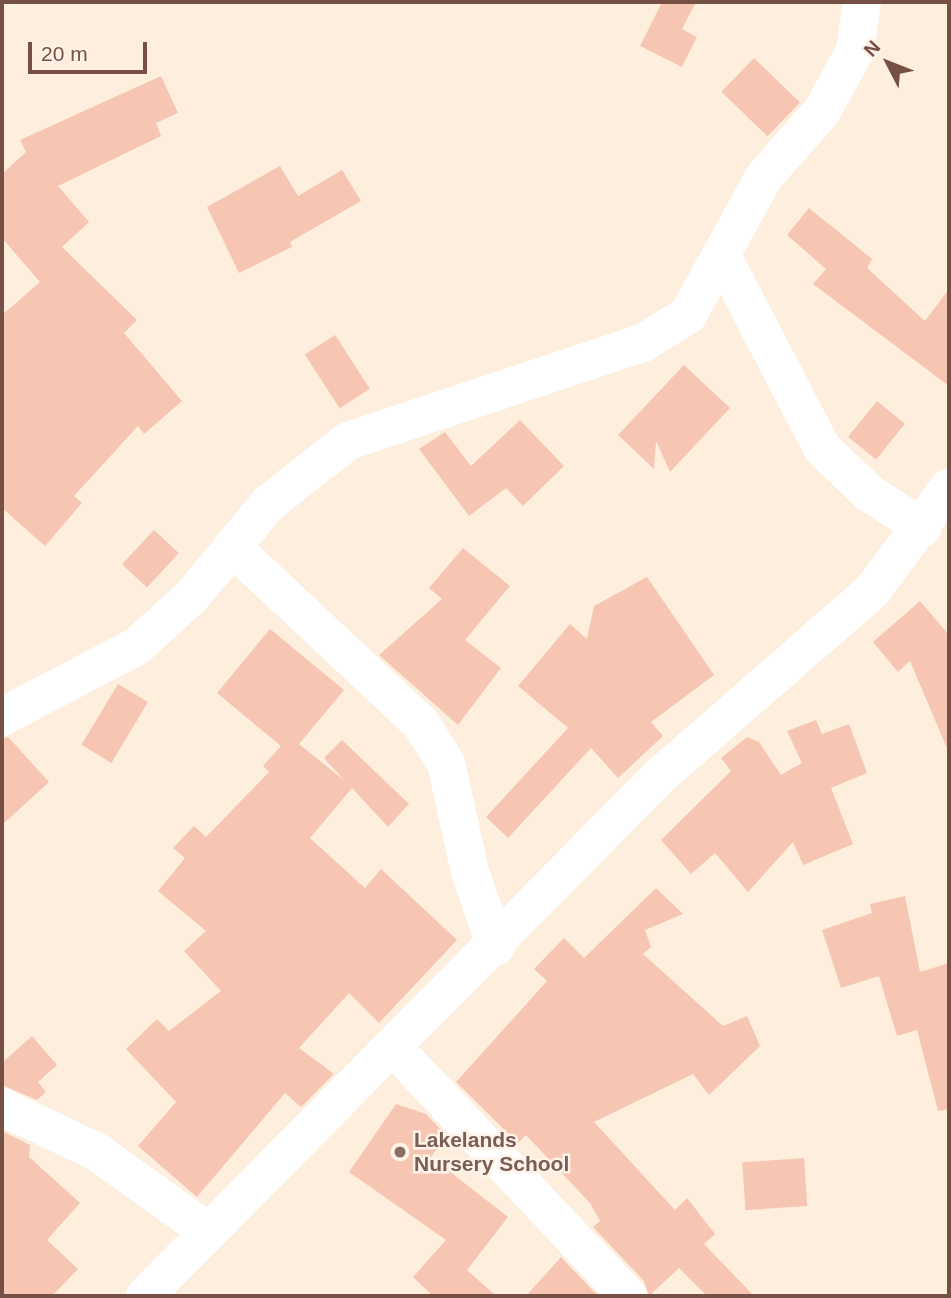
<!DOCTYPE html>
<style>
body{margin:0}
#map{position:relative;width:951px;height:1298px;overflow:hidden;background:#feeede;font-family:Arial,sans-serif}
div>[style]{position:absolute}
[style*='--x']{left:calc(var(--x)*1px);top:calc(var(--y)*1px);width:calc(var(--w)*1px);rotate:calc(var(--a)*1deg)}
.building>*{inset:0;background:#f6c6b3;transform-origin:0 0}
.minor>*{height:38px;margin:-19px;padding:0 19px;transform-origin:19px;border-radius:19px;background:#fff}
.dots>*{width:19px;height:19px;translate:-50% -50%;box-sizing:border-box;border:4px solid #fff2e6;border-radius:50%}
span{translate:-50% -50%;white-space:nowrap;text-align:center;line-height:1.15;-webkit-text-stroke:5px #fff2e6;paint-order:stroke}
.education-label{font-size:21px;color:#785e54;font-weight:700}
.left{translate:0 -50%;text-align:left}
.frame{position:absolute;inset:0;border:4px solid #765044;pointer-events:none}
.north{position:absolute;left:853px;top:28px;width:70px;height:70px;-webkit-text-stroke:5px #fff2e6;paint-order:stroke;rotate:312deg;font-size:19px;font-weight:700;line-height:28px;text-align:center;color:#765044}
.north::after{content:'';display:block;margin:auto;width:24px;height:32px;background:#765044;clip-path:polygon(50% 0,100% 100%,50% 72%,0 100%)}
.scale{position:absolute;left:28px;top:42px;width:119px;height:32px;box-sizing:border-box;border:4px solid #765044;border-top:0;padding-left:9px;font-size:21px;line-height:24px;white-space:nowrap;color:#765044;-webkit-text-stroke:5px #fff2e6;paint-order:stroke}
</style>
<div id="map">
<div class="building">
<div style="clip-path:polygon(662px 2px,696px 2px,682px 29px,697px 37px,682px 67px,640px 46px)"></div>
<div style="left:754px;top:58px;width:64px;height:47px;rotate:44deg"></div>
<div style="clip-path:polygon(161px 76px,178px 113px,156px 123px,161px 136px,58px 186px,89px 222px,62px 247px,137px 320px,124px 333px,182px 401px,144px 434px,138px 426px,74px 496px,82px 503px,45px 546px,2px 508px,2px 315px,40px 282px,2px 238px,2px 174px,26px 152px,20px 140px)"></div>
<div style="clip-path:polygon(280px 166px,298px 196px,342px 170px,361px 201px,290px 242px,292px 247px,239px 273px,207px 207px)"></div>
<div style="clip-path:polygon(809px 208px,872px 259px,867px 268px,925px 321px,949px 289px,949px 386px,813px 284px,826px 269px,787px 235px)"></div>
<div style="left:335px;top:335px;width:64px;height:36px;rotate:57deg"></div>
<div style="clip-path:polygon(684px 365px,730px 408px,670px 472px,656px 441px,654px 469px,618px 435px)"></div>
<div style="left:877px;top:401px;width:36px;height:46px;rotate:39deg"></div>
<div style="clip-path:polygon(520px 420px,564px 466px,523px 506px,506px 488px,469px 516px,419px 449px,445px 432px,471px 466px)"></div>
<div style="left:154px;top:530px;width:34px;height:47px;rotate:43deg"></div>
<div style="clip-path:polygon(463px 548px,510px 586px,465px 640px,501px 668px,458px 725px,379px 655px,442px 599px,429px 588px)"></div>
<div style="clip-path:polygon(647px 577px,714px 675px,651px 722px,663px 736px,618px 778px,591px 748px,508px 838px,486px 817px,568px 728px,518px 686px,570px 624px,587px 639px,594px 606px)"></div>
<div style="clip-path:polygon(920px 601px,949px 635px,949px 753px,910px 661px,898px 672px,873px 642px)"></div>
<div style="clip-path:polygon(270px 629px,344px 690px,299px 744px,345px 781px,324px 758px,342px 740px,409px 804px,388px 827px,352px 788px,310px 838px,365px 888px,381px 869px,457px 940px,379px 1023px,349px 993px,299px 1048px,334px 1074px,301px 1107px,285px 1093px,197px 1197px,138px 1146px,176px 1102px,126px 1049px,157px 1019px,169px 1031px,221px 991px,184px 951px,206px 931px,158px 891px,185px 858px,173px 848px,194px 826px,206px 837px,269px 772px,263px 766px,281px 746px,217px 693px)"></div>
<div style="left:118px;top:684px;width:35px;height:71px;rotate:31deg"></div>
<div style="clip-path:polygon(816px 720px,822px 734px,849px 724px,867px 773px,831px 788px,853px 844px,803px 865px,793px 842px,748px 892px,715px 853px,691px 874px,661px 840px,731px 771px,721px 758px,747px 737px,759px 742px,781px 775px,802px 763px,787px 731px)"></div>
<div style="clip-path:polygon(8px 737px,49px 782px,2px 825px,2px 739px)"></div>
<div style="clip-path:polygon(656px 888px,683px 914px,645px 930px,651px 947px,643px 954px,723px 1026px,747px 1016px,760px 1046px,709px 1095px,693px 1074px,594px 1122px,675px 1210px,687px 1198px,715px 1234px,704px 1244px,754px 1296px,707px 1296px,679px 1268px,649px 1296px,644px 1281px,593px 1227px,600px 1221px,590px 1203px,526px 1135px,518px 1143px,456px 1082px,547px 981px,534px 969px,564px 938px,584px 958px)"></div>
<div style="clip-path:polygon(905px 896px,920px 972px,949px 963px,949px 1109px,938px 1111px,917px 1030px,897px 1036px,879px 976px,841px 988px,822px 930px,872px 913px,870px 904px)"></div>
<div style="clip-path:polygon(32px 1036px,57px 1065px,38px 1082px,46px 1092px,37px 1100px,2px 1085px,2px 1063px)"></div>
<div style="clip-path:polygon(396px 1104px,426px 1114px,446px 1135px,431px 1157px,508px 1217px,467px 1270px,496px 1296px,433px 1296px,413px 1277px,446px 1240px,349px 1172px)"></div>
<div style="clip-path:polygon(2px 1131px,30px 1145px,29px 1157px,80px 1203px,47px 1240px,78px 1269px,52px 1296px,2px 1296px)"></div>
<div style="left:804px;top:1158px;width:48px;height:62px;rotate:86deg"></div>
<div style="clip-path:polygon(561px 1257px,598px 1296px,526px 1296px)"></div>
</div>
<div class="minor">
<div style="--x:722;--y:256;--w:216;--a:62.5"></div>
<div style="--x:822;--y:448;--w:65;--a:43.8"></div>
<div style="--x:869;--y:493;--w:64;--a:32.9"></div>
<div style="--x:232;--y:547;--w:259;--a:43.1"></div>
<div style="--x:421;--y:724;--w:46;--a:57.3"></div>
<div style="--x:446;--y:763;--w:112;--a:77.6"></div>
<div style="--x:470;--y:872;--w:79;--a:70.9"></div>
<div style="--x:2;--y:717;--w:153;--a:-27.7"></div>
<div style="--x:137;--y:646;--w:74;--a:-42.3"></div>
<div style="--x:192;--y:596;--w:121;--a:-50.4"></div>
<div style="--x:269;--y:503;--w:100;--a:-38.1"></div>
<div style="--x:348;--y:441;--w:311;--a:-18.4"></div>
<div style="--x:643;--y:343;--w:53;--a:-31.9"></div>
<div style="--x:688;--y:315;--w:158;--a:-61.2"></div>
<div style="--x:764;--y:177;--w:88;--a:-48.7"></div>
<div style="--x:822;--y:111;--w:68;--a:-61.2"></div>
<div style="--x:855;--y:51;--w:49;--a:-81.9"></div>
<div style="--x:395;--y:1049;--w:340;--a:46.7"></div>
<div style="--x:2;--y:1107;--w:105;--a:25.3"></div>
<div style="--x:97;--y:1152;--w:134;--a:35.6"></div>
<div style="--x:145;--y:1296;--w:733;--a:-45.28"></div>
<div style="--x:661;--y:775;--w:280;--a:-41.1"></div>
<div style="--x:872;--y:591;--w:129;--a:-53.5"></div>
</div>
<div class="dots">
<div style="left:400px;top:1152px;background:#8d6e63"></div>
</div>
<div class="education-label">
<span class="left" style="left:414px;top:1152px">Lakelands<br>Nursery School</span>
</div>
<div class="frame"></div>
<div class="north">N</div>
<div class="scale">20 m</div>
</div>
